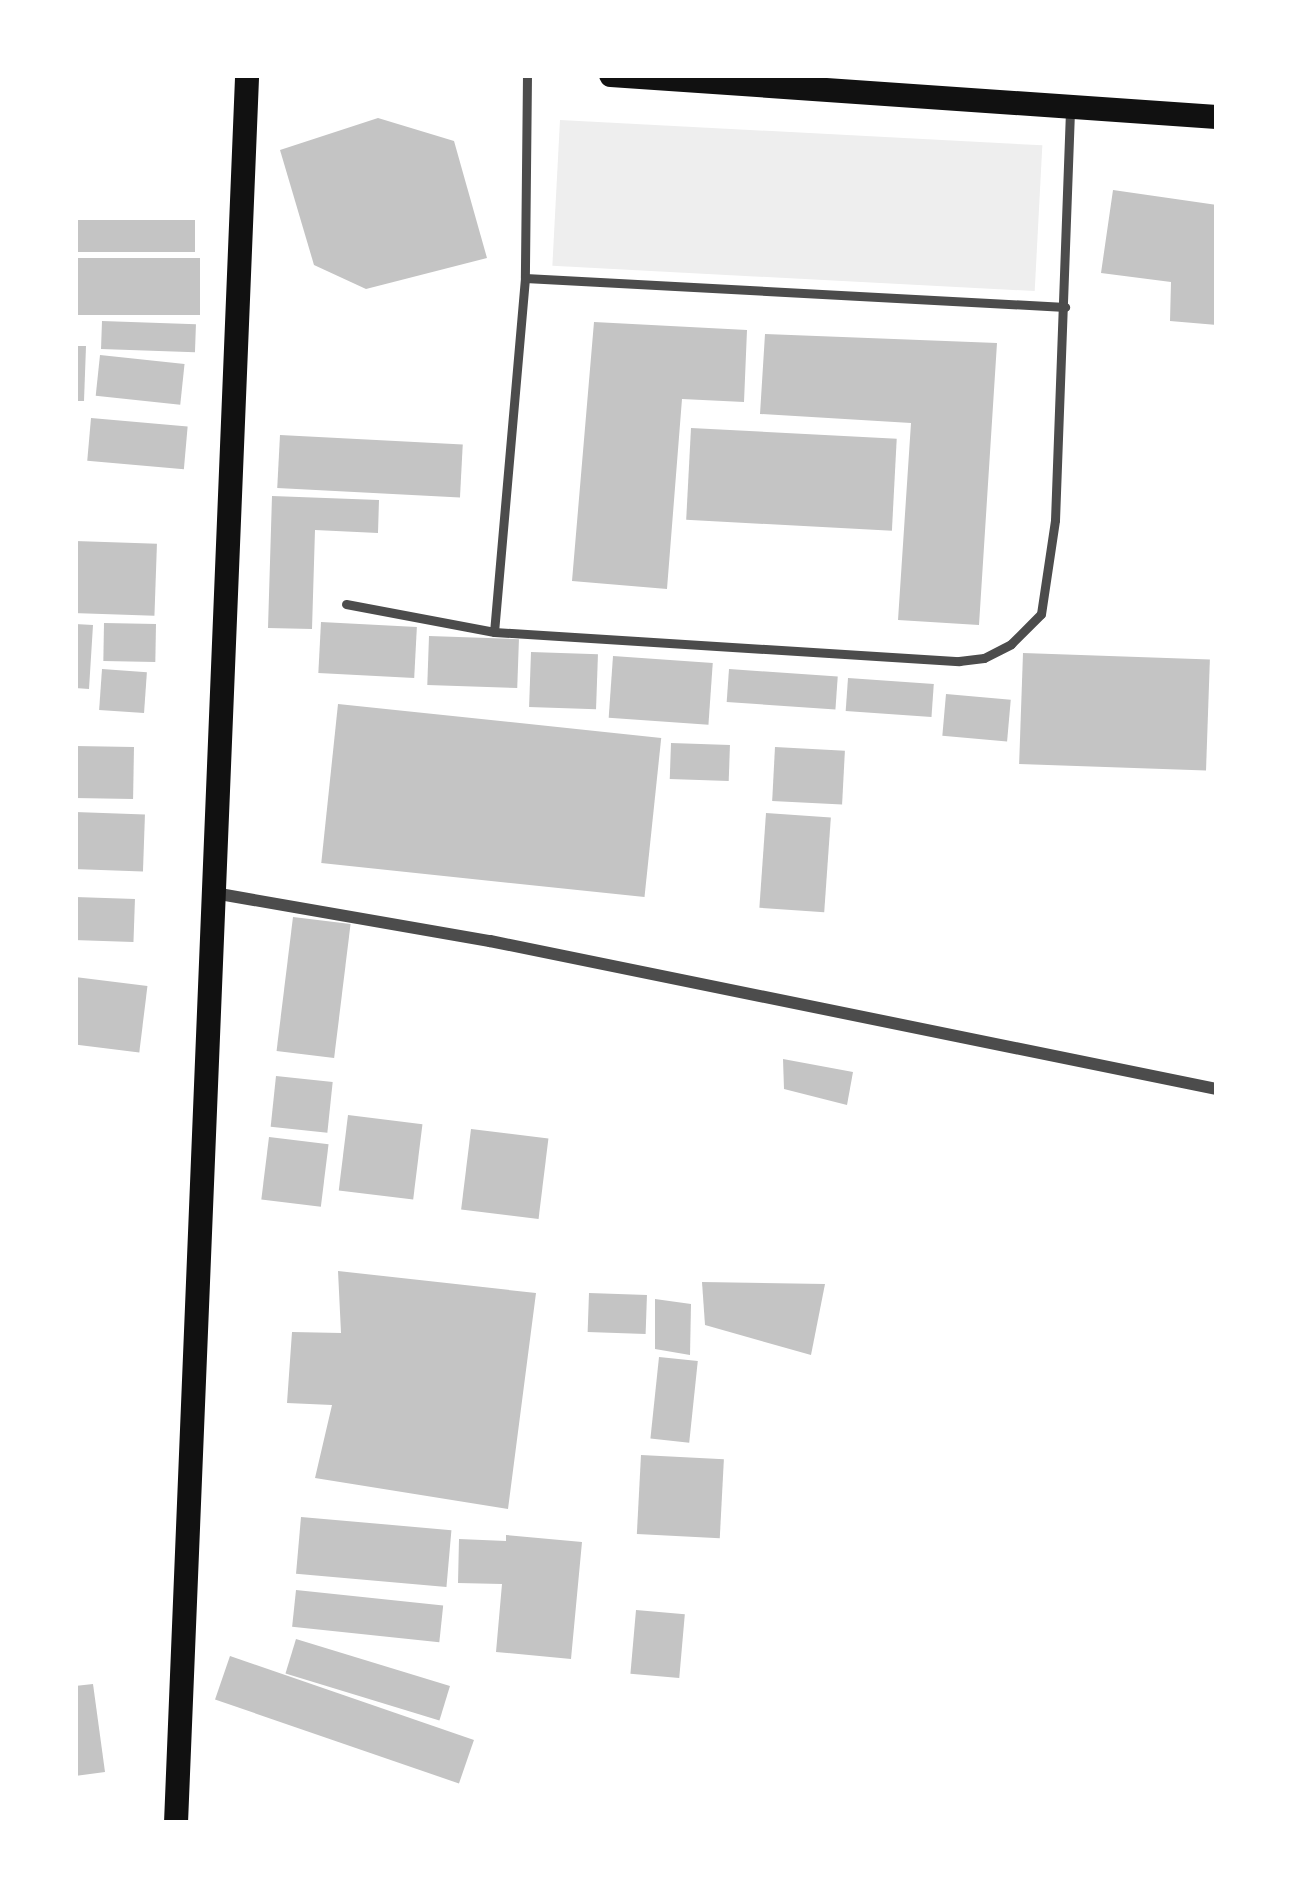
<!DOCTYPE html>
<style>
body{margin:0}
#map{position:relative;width:1292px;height:1898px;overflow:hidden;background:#fff;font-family:Jost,sans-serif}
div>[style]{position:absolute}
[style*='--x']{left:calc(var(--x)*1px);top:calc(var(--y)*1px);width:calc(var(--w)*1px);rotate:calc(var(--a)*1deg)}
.green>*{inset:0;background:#eee;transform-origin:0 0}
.building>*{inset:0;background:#c4c4c4;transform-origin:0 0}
.service>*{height:9px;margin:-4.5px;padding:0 4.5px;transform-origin:4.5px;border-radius:4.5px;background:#4c4c4c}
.minor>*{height:12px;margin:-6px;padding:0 6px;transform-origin:6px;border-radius:6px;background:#4c4c4c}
.secondary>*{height:24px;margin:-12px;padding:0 12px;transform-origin:12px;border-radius:12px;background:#111}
span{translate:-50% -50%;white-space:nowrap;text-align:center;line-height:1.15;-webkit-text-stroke:9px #fff;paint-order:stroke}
.frame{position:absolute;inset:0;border:78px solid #fff;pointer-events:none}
</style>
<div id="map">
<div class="green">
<div style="left:560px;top:120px;width:483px;height:146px;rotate:3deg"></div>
</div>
<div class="building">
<div style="clip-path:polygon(378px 118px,454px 141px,487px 258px,366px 289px,314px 265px,280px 150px)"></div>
<div style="clip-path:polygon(1113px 190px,1217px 205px,1217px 325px,1170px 321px,1171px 282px,1101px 273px)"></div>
<div style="left:75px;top:220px;width:120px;height:32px"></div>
<div style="left:75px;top:258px;width:125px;height:57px"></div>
<div style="left:102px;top:321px;width:94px;height:28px;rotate:2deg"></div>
<div style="clip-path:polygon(594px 322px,747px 330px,744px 402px,682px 399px,667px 589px,572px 581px)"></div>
<div style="clip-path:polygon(765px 334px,997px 343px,979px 625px,898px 620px,911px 423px,760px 414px)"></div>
<div style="clip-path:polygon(75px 346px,86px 346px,84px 401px,75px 401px)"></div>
<div style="left:100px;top:355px;width:85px;height:41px;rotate:6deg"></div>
<div style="left:91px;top:418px;width:97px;height:43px;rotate:5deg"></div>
<div style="left:691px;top:428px;width:206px;height:92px;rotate:3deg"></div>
<div style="left:280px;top:435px;width:183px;height:53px;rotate:3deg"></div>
<div style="clip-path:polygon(272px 496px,379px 500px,378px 533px,315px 530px,312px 629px,268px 628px)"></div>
<div style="left:75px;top:541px;width:82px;height:72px;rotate:2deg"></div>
<div style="left:321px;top:622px;width:96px;height:51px;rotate:3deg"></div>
<div style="left:104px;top:623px;width:52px;height:38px;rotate:1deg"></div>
<div style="clip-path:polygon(75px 624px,93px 625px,89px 689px,75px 688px)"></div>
<div style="left:429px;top:636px;width:90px;height:49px;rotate:2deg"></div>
<div style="left:531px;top:652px;width:67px;height:55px;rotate:2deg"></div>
<div style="left:1023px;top:653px;width:187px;height:111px;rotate:2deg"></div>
<div style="left:613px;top:656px;width:100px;height:62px;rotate:4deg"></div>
<div style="left:102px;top:669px;width:45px;height:41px;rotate:4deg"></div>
<div style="left:729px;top:669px;width:109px;height:33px;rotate:4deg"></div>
<div style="left:848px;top:678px;width:86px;height:33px;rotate:4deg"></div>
<div style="left:946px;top:694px;width:65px;height:42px;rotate:5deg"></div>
<div style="left:338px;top:704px;width:325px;height:160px;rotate:6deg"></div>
<div style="left:671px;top:743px;width:59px;height:36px;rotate:2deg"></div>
<div style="left:75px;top:746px;width:59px;height:52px;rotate:1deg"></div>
<div style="left:775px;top:747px;width:70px;height:54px;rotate:3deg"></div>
<div style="left:75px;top:812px;width:70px;height:57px;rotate:2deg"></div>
<div style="left:766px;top:813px;width:65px;height:95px;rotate:4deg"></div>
<div style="left:75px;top:897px;width:60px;height:43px;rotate:2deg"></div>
<div style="left:293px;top:917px;width:58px;height:135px;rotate:7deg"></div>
<div style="left:75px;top:977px;width:73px;height:67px;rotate:7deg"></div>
<div style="clip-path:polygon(783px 1059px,853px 1072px,847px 1105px,784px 1089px)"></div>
<div style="left:276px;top:1076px;width:57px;height:51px;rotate:6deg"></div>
<div style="left:348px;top:1115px;width:75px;height:76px;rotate:7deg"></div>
<div style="left:471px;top:1129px;width:78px;height:81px;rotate:7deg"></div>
<div style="left:269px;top:1137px;width:60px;height:63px;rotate:7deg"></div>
<div style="clip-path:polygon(338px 1271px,536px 1293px,508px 1509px,315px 1478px,332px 1405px,287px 1403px,292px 1332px,341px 1333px)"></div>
<div style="clip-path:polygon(702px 1282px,825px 1284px,811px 1355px,705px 1325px)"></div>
<div style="left:589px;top:1293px;width:58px;height:39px;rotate:2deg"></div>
<div style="clip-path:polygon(655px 1299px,691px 1304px,690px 1355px,655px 1349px)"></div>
<div style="left:659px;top:1357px;width:39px;height:82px;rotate:6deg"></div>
<div style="left:641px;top:1455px;width:83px;height:79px;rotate:3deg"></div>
<div style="left:301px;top:1517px;width:151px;height:57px;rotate:5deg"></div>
<div style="clip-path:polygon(506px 1535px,582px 1542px,571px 1659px,496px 1652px,502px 1584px,458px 1583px,459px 1539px,506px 1541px)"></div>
<div style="left:296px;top:1590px;width:148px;height:37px;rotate:6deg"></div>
<div style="left:636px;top:1610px;width:49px;height:64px;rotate:5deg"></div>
<div style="left:296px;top:1639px;width:161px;height:36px;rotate:17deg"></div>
<div style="left:230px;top:1656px;width:258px;height:46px;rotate:19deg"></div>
<div style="clip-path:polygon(93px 1684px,105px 1772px,75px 1776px,75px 1686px)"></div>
</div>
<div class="service">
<div style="--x:527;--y:75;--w:203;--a:90.6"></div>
<div style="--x:525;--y:278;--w:355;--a:95"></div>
<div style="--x:494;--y:632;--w:466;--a:3.6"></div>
<div style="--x:959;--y:661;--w:25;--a:-7"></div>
<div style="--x:984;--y:658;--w:30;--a:-27"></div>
<div style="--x:1011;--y:644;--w:42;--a:-45"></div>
<div style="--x:1041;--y:614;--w:95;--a:-81.5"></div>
<div style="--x:1055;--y:520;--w:409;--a:-87.9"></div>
<div style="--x:525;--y:278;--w:541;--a:3.07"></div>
<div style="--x:346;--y:604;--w:151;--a:10.7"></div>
</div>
<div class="minor">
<div style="--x:214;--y:893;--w:280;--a:9.9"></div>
<div style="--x:490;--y:941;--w:742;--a:11.51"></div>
</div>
<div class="secondary">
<div style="--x:611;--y:75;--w:607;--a:3.96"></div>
<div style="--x:176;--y:1823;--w:1749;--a:-87.67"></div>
</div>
<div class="frame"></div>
</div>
